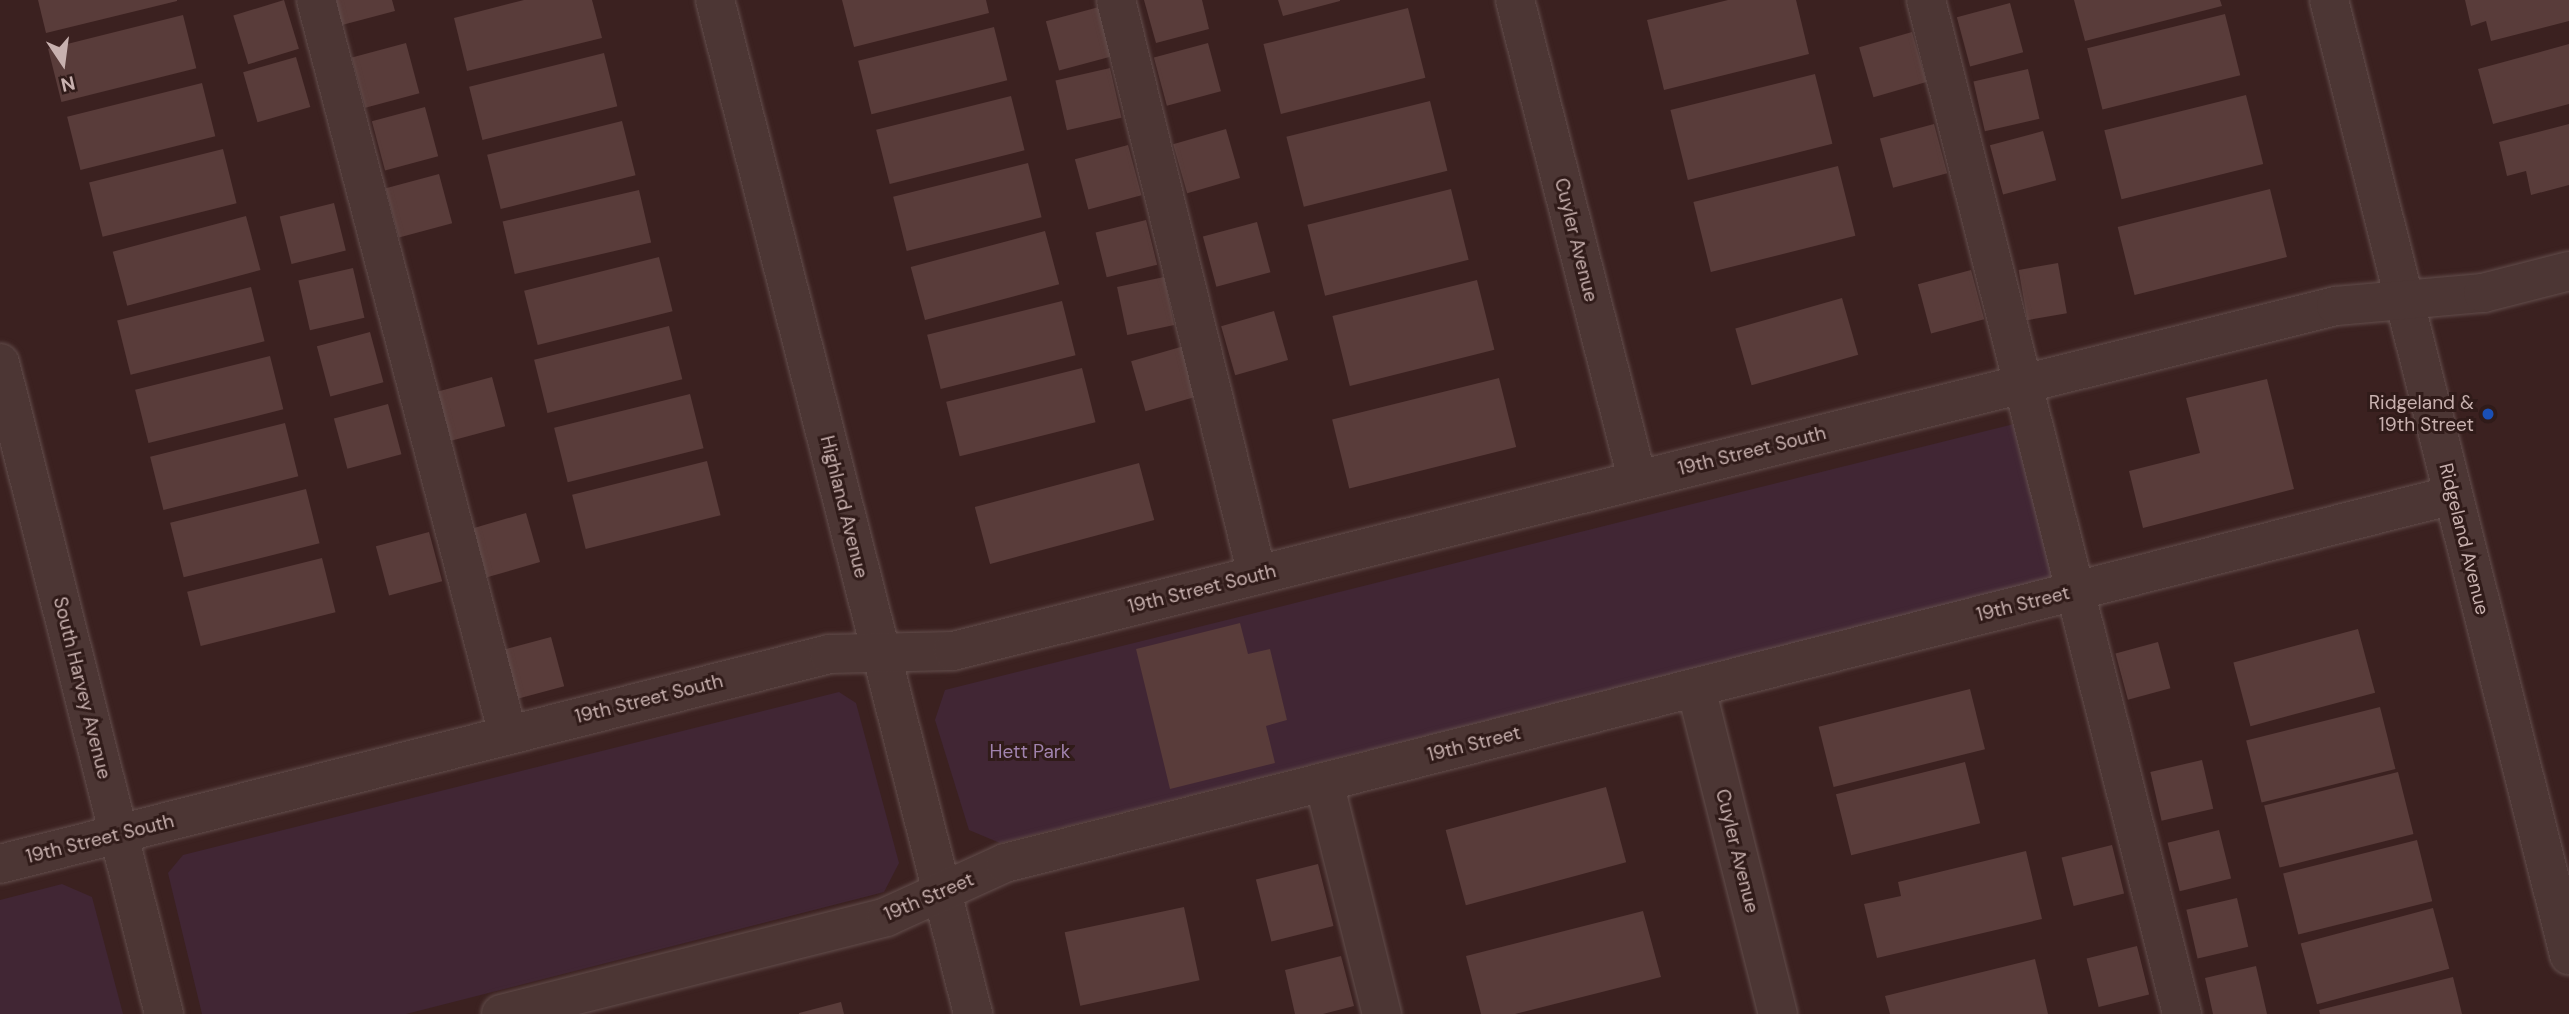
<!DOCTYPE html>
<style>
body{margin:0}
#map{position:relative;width:2569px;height:1014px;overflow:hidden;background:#3b2120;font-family:"DM Sans",sans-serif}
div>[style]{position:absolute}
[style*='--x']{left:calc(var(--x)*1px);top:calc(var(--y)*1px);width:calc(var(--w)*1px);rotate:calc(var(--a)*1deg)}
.green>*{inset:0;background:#412634}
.building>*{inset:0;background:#593c3a;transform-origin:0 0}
.roads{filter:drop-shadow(0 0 2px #634e4c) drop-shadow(0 0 2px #634e4c)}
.minor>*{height:38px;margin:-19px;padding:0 19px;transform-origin:19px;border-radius:19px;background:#4c3634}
.dots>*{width:19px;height:19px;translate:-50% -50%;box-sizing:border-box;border:4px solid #301b19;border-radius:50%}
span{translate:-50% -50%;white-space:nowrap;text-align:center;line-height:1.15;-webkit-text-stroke:6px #301b19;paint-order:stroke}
.street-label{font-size:19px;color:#c8b1af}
.poi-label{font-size:19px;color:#c8b1af}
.right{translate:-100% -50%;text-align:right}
.park-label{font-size:19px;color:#a183ae}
.north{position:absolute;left:28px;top:28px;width:70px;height:70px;-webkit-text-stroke:5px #301b19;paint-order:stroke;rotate:167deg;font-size:19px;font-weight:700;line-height:28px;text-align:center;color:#c8b1af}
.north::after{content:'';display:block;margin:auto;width:24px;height:32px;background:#c8b1af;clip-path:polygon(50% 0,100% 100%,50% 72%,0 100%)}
</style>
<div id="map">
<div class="green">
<div style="clip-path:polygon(2018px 423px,2055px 577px,1000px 843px,969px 830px,935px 720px,945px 690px)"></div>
<div style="clip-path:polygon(839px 692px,856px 703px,899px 863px,884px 892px,406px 1014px,202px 1014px,168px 873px,183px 855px)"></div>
<div style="clip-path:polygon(62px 884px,92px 897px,123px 1014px,0 1014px,0 900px)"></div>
</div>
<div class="building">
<div style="clip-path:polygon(38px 0,177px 0,177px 1px,46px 33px)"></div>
<div style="left:284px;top:0;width:51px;height:53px;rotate:73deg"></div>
<div style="clip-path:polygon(336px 0,392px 0,395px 11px,342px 25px)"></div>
<div style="clip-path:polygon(524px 0,592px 0,602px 38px,467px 71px,454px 18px)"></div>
<div style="clip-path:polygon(842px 0,986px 0,989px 13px,854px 47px)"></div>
<div style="clip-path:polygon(1144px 0,1202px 0,1209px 29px,1156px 43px)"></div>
<div style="clip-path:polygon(1278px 0,1340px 0,1340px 1px,1283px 16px)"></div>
<div style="clip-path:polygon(1728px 0,1796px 0,1809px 54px,1664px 90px,1647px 20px)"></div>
<div style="clip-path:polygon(2074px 0,2220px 0,2222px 6px,2085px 41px)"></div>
<div style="clip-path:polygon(2465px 0,2569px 0,2569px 21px,2491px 41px,2486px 21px,2471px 26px)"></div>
<div style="left:2010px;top:3px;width:51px;height:55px;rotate:75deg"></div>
<div style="left:1099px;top:7px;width:51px;height:55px;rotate:75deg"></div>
<div style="left:1408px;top:8px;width:72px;height:149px;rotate:76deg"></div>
<div style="left:2225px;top:14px;width:63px;height:142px;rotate:76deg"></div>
<div style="left:183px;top:15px;width:55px;height:139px;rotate:76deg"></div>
<div style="left:994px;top:27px;width:55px;height:140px;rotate:76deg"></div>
<div style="left:1912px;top:32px;width:52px;height:55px;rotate:74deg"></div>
<div style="left:406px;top:43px;width:52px;height:56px;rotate:75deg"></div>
<div style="left:1208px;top:43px;width:50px;height:56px;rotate:75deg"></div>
<div style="clip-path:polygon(2569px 44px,2569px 104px,2493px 124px,2478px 69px)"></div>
<div style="left:604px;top:53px;width:55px;height:139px;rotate:76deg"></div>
<div style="left:296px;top:57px;width:52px;height:55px;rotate:74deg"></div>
<div style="left:1110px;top:68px;width:51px;height:56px;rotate:77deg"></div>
<div style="left:2028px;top:69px;width:51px;height:56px;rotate:77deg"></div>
<div style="left:1815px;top:74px;width:72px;height:149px;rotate:76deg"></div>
<div style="left:202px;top:83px;width:55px;height:139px;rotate:76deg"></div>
<div style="left:2246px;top:95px;width:71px;height:146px;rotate:76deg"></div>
<div style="left:1011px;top:96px;width:56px;height:139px;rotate:76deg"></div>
<div style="left:1430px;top:101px;width:72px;height:148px;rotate:76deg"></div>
<div style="left:425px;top:107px;width:51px;height:55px;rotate:75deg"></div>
<div style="left:622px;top:121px;width:56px;height:139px;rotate:76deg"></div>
<div style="left:1934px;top:124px;width:51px;height:56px;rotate:75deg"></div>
<div style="clip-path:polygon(2569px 124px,2569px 185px,2531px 195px,2526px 171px,2507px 176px,2499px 142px)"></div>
<div style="left:1226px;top:129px;width:51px;height:55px;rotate:74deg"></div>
<div style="left:2043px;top:131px;width:51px;height:55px;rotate:75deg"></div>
<div style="left:1128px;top:145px;width:52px;height:55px;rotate:75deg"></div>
<div style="left:223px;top:149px;width:56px;height:138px;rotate:76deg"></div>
<div style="left:1028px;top:163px;width:56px;height:139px;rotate:76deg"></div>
<div style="left:1838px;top:166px;width:72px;height:149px;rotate:76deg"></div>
<div style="left:439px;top:174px;width:51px;height:55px;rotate:75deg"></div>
<div style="left:1451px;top:189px;width:73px;height:148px;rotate:76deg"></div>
<div style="left:2270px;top:189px;width:70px;height:157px;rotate:76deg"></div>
<div style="left:639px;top:190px;width:54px;height:140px;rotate:77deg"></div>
<div style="left:334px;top:203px;width:49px;height:56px;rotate:76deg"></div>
<div style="left:246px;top:216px;width:56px;height:138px;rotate:75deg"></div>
<div style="left:1146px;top:220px;width:46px;height:52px;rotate:76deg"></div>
<div style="left:1257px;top:222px;width:52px;height:56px;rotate:75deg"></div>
<div style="left:1045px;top:231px;width:55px;height:139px;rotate:75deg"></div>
<div style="left:659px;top:257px;width:56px;height:139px;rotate:76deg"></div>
<div style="left:2058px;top:263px;width:51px;height:40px;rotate:80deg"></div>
<div style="left:353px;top:268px;width:51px;height:56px;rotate:77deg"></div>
<div style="left:1971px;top:270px;width:51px;height:55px;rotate:75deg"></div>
<div style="left:1164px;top:277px;width:49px;height:48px;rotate:78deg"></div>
<div style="left:1477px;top:280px;width:72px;height:149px;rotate:76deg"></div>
<div style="left:251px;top:287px;width:56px;height:138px;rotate:76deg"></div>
<div style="left:1842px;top:298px;width:59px;height:111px;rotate:74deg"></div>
<div style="left:1062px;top:301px;width:56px;height:139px;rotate:76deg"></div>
<div style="left:1274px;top:311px;width:51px;height:55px;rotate:74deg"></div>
<div style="left:669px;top:326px;width:55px;height:139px;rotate:76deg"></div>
<div style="left:370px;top:332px;width:52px;height:55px;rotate:75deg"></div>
<div style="left:1184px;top:346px;width:52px;height:55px;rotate:74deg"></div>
<div style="left:270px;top:356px;width:55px;height:139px;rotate:76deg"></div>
<div style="left:1082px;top:368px;width:56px;height:140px;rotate:76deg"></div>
<div style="left:492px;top:377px;width:51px;height:56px;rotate:75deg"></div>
<div style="left:1499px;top:378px;width:71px;height:172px;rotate:76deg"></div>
<div style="clip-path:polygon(2267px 379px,2294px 489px,2143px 528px,2129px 471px,2200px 453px,2186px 398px)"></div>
<div style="left:690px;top:394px;width:56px;height:140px;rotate:76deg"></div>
<div style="left:388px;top:404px;width:52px;height:56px;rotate:75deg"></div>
<div style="left:285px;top:423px;width:55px;height:139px;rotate:76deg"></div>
<div style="left:707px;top:461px;width:56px;height:139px;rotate:76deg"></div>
<div style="left:1139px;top:463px;width:59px;height:170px;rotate:75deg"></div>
<div style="left:306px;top:489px;width:56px;height:140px;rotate:76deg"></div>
<div style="left:526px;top:513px;width:51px;height:55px;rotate:74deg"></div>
<div style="left:429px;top:532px;width:51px;height:55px;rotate:75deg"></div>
<div style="left:322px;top:558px;width:56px;height:139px;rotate:76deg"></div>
<div style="clip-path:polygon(1240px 623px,1248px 654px,1270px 649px,1287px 720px,1266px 726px,1275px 763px,1170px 789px,1136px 649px)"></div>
<div style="left:2358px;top:629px;width:66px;height:129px;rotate:75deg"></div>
<div style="left:551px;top:637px;width:51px;height:56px;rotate:75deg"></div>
<div style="left:2158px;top:642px;width:48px;height:44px;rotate:75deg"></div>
<div style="left:1970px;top:689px;width:62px;height:156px;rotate:76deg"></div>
<div style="left:2380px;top:707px;width:64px;height:138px;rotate:76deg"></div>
<div style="left:2202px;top:760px;width:50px;height:53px;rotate:77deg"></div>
<div style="left:1965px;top:762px;width:63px;height:133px;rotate:76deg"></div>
<div style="left:2398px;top:772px;width:64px;height:138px;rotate:76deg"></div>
<div style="left:1606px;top:787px;width:78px;height:166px;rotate:75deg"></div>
<div style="left:2219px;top:830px;width:50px;height:53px;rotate:76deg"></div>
<div style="left:2417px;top:840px;width:63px;height:138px;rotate:76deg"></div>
<div style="left:2112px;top:845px;width:50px;height:52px;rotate:76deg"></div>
<div style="clip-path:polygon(2026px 851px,2042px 919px,1877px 958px,1864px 904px,1901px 896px,1898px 882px)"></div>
<div style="left:1318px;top:864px;width:64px;height:64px;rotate:76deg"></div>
<div style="left:2237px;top:898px;width:50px;height:52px;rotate:77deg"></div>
<div style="left:1184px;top:907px;width:75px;height:122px;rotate:78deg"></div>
<div style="left:2433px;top:908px;width:63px;height:137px;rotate:75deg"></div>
<div style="clip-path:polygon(1643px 911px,1661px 977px,1515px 1014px,1481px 1014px,1466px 956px)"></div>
<div style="left:2137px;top:946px;width:50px;height:52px;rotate:76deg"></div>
<div style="clip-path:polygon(1341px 956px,1354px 1006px,1323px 1014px,1295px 1014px,1285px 970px)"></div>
<div style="clip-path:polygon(2035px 959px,2048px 1014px,1890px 1014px,1885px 996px)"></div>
<div style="clip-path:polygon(2256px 966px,2267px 1014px,2213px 1014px,2205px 978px)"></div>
<div style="clip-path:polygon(2453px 977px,2462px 1014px,2320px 1014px,2319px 1010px)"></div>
<div style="clip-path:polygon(841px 1002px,844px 1014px,799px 1014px,799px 1013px)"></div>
</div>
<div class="roads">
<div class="minor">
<div style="--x:316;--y:0;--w:760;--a:75.36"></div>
<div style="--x:715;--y:0;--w:1046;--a:75.72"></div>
<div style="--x:1116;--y:0;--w:592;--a:76.22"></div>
<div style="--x:1515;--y:0;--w:495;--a:75.7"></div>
<div style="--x:1926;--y:0;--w:1046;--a:75.83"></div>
<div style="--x:2329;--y:0;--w:985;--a:75.89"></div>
<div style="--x:0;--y:363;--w:671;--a:75.86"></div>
<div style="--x:1696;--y:688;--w:336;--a:75.9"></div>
<div style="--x:1324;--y:782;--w:239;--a:76"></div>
<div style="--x:0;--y:864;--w:855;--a:-14.21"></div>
<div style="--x:829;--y:654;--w:124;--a:-1.4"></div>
<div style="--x:953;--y:651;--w:1425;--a:-14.01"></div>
<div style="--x:2336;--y:306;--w:148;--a:-5.1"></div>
<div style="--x:2483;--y:293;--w:89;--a:-14.3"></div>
<div style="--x:501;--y:1014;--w:397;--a:-14.1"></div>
<div style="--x:886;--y:917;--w:131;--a:-24.4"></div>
<div style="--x:1005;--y:863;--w:1494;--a:-14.26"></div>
</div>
</div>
<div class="dots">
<div style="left:2488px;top:414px;background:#1a4fb4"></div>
</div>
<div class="street-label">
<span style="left:1576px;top:240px;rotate:76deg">Cuyler Avenue</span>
<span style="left:1752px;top:451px;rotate:-14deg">19th Street South</span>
<span style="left:844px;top:507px;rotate:76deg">Highland Avenue</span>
<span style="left:2464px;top:539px;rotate:76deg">Ridgeland Avenue</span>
<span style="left:1202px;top:589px;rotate:-14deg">19th Street South</span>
<span style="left:2023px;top:604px;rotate:-14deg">19th Street</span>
<span style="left:82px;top:688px;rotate:76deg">South Harvey Avenue</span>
<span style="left:649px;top:699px;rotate:-14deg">19th Street South</span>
<span style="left:1474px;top:744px;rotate:-14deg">19th Street</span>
<span style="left:100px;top:839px;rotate:-14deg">19th Street South</span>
<span style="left:1737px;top:851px;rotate:76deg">Cuyler Avenue</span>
<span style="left:929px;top:897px;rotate:-23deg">19th Street</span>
</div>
<div class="poi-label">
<span class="right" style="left:2474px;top:414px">Ridgeland &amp;<br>19th Street</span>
</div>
<div class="park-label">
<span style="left:1030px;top:752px">Hett Park</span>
</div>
<div class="north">N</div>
</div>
